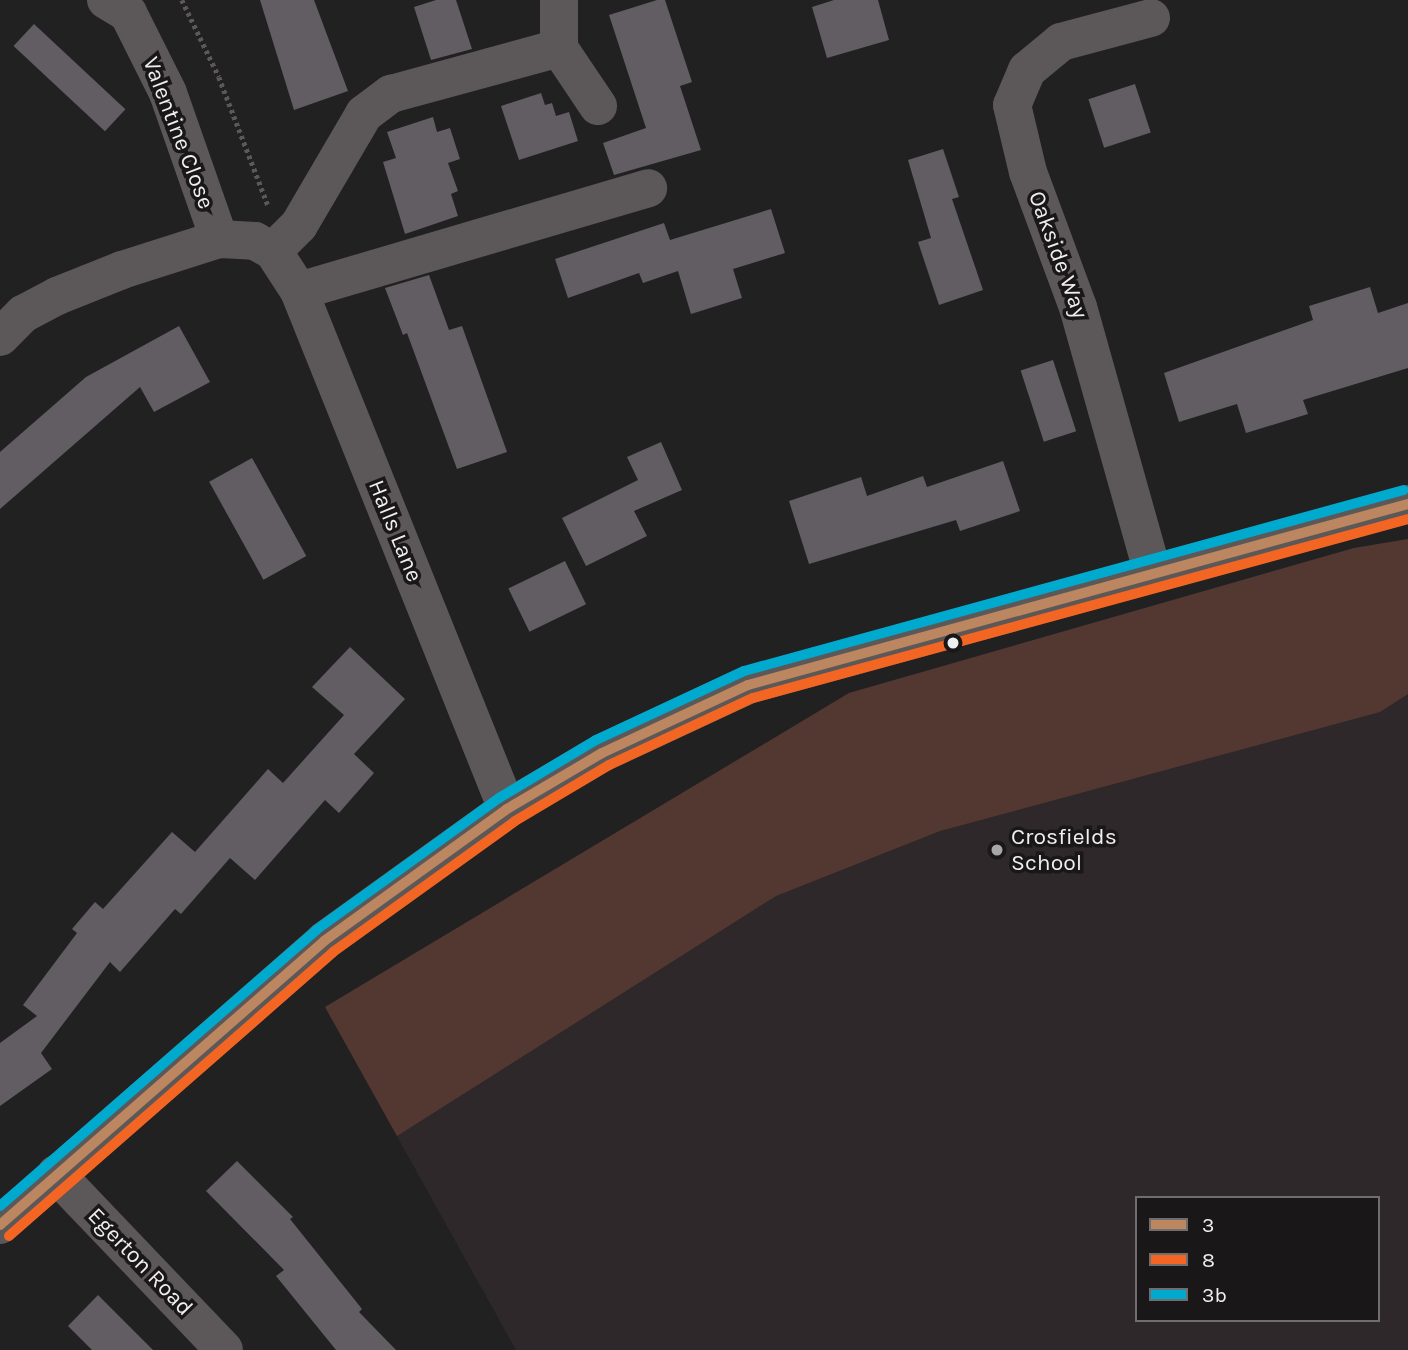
<!DOCTYPE html>
<style>
body{margin:0}
#map{position:relative;width:1408px;height:1350px;overflow:hidden;background:#212121;font-family:Karla,sans-serif}
div>[style]{position:absolute}
[style*='--x']{left:calc(var(--x)*1px);top:calc(var(--y)*1px);width:calc(var(--w)*1px);rotate:calc(var(--a)*1deg)}
.built>*{inset:0;background:#2e282b}
.green>*{inset:0;background:#533731}
.building>*{inset:0;background:#615d63;transform-origin:0 0}
.path>*{height:4.5px;margin-top:-2.25px;transform-origin:0;background:repeating-linear-gradient(90deg,#5c5859 0 3.5px,transparent 0 7px)}
.minor>*{height:38px;margin:-19px;padding:0 19px;transform-origin:19px;border-radius:19px;background:#5c5758}
.major>*{height:38px;margin:-19px;padding:0 19px;transform-origin:19px;border-radius:19px;background:#5c5858}
.bus-1>*{height:10px;margin:-5px;padding:0 5px;transform-origin:5px;border-radius:5px;background:#bb8660}
.bus-2>*{height:10px;margin:-5px;padding:0 5px;transform-origin:5px;border-radius:5px;background:#f26522}
.bus-3>*{height:10px;margin:-5px;padding:0 5px;transform-origin:5px;border-radius:5px;background:#00a9ce}
.dots>*{width:19px;height:19px;translate:-50% -50%;box-sizing:border-box;border:4px solid #191718;border-radius:50%}
span{translate:-50% -50%;white-space:nowrap;text-align:center;line-height:1.15;-webkit-text-stroke:7px #191718;paint-order:stroke}
.street-label{font-size:23px;color:#f0eff0}
.poi-label{font-size:23px;color:#f0eff0}
.left{translate:0 -50%;text-align:left}
.legend{position:absolute;left:1135px;top:1196px;width:245px;height:126px;box-sizing:border-box;background:#191718;border:2px solid #6f6d6e;margin:0;padding:9px 12px;list-style:none;font-size:21px;color:#f0eff0}
.legend li{display:flex;align-items:center;gap:14px;height:35px}
.legend b{width:35px;border:2px solid #6f6d6e}
</style>
<div id="map">
<div class="built">
<div style="clip-path:polygon(evenodd,1408px 539px,1408px 1350px,516px 1350px,325px 1007px,849px 693px,1354px 548px,1408px 539px,1137px 1198px,1378px 1198px,1378px 1320px,1137px 1320px,1137px 1198px)"></div>
</div>
<div class="green">
<div style="clip-path:polygon(1408px 539px,1408px 694px,1380px 712px,940px 831px,776px 896px,397px 1136px,325px 1007px,849px 693px,1354px 548px)"></div>
</div>
<div class="building">
<div style="clip-path:polygon(260px 0,314px 0,348px 91px,294px 110px)"></div>
<div style="clip-path:polygon(436px 0,456px 0,472px 49px,431px 60px,414px 7px)"></div>
<div style="clip-path:polygon(657px 0,665px 0,692px 82px,680px 86px,701px 150px,614px 175px,603px 143px,646px 128px,609px 15px)"></div>
<div style="clip-path:polygon(834px 0,878px 0,889px 40px,827px 58px,812px 7px)"></div>
<div style="left:34px;top:24px;width:125px;height:30px;rotate:43deg"></div>
<div style="left:1135px;top:84px;width:51px;height:49px;rotate:72deg"></div>
<div style="clip-path:polygon(541px 93px,545px 105px,552px 103px,556px 116px,569px 112px,578px 141px,519px 160px,501px 106px)"></div>
<div style="clip-path:polygon(433px 117px,437px 132px,450px 128px,460px 159px,448px 163px,458px 191px,451px 194px,458px 216px,405px 234px,383px 162px,396px 158px,387px 132px)"></div>
<div style="clip-path:polygon(943px 149px,959px 197px,952px 199px,983px 290px,939px 305px,918px 242px,931px 238px,908px 160px)"></div>
<div style="clip-path:polygon(771px 209px,785px 253px,733px 269px,742px 298px,691px 314px,678px 271px,643px 283px,639px 273px,568px 298px,555px 259px,664px 223px,670px 240px)"></div>
<div style="clip-path:polygon(429px 275px,449px 330px,462px 326px,507px 452px,457px 469px,407px 333px,403px 335px,385px 288px)"></div>
<div style="clip-path:polygon(1370px 287px,1378px 313px,1408px 303px,1408px 368px,1303px 400px,1308px 414px,1246px 433px,1237px 404px,1179px 422px,1164px 373px,1313px 320px,1309px 306px)"></div>
<div style="clip-path:polygon(179px 326px,210px 382px,154px 412px,140px 387px,0 509px,0 452px,86px 377px)"></div>
<div style="left:1053px;top:360px;width:75px;height:34px;rotate:72deg"></div>
<div style="clip-path:polygon(661px 442px,682px 490px,634px 511px,647px 536px,586px 566px,562px 518px,638px 480px,627px 457px)"></div>
<div style="left:252px;top:458px;width:112px;height:49px;rotate:61deg"></div>
<div style="clip-path:polygon(1003px 461px,1020px 511px,960px 531px,956px 520px,809px 564px,789px 501px,861px 477px,867px 496px,923px 476px,927px 487px)"></div>
<div style="left:565px;top:561px;width:48px;height:63px;rotate:64deg"></div>
<div style="clip-path:polygon(350px 647px,405px 699px,354px 754px,374px 773px,339px 813px,325px 800px,255px 880px,230px 858px,181px 914px,175px 909px,120px 972px,110px 962px,41px 1053px,52px 1069px,0 1106px,0 1043px,37px 1016px,23px 1005px,77px 933px,72px 929px,95px 902px,103px 909px,172px 832px,195px 852px,268px 769px,283px 783px,344px 715px,312px 687px)"></div>
<div style="clip-path:polygon(237px 1161px,293px 1217px,290px 1219px,362px 1309px,359px 1312px,396px 1350px,336px 1350px,276px 1276px,284px 1270px,206px 1191px)"></div>
<div style="clip-path:polygon(98px 1295px,153px 1350px,92px 1350px,68px 1326px)"></div>
</div>
<div class="path">
<div style="--x:182;--y:0;--w:85;--a:64.3"></div>
<div style="--x:219;--y:77;--w:137;--a:69.1"></div>
</div>
<div class="minor">
<div style="--x:106;--y:0;--w:26;--a:31"></div>
<div style="--x:128;--y:13;--w:89;--a:63.4"></div>
<div style="--x:168;--y:93;--w:155;--a:70.7"></div>
<div style="--x:1151;--y:18;--w:93;--a:165.1"></div>
<div style="--x:1061;--y:42;--w:44;--a:140.5"></div>
<div style="--x:1027;--y:70;--w:38;--a:113"></div>
<div style="--x:1012;--y:105;--w:69;--a:76.6"></div>
<div style="--x:1028;--y:172;--w:144;--a:69.7"></div>
<div style="--x:1078;--y:307;--w:277;--a:74.3"></div>
<div style="--x:559;--y:48;--w:70;--a:56.1"></div>
<div style="--x:273;--y:251;--w:37;--a:-45"></div>
<div style="--x:299;--y:225;--w:129;--a:-59.6"></div>
<div style="--x:364;--y:114;--w:34;--a:-37"></div>
<div style="--x:391;--y:94;--w:174;--a:-15.3"></div>
<div style="--x:559;--y:48;--w:48;--a:-90"></div>
<div style="--x:299;--y:291;--w:364;--a:-16.4"></div>
<div style="--x:0;--y:337;--w:33;--a:-45"></div>
<div style="--x:23;--y:314;--w:38;--a:-28"></div>
<div style="--x:57;--y:296;--w:70;--a:-21.8"></div>
<div style="--x:122;--y:270;--w:102;--a:-17.7"></div>
<div style="--x:219;--y:239;--w:36;--a:3"></div>
<div style="--x:255;--y:241;--w:21;--a:29"></div>
<div style="--x:273;--y:251;--w:48;--a:57"></div>
<div style="--x:299;--y:291;--w:558;--a:68.12"></div>
<div style="--x:56;--y:1174;--w:243;--a:46.3"></div>
</div>
<div class="major">
<div style="--x:0;--y:1225;--w:431;--a:-41.2"></div>
<div style="--x:324;--y:941;--w:226;--a:-35.8"></div>
<div style="--x:507;--y:809;--w:110;--a:-30.5"></div>
<div style="--x:602;--y:753;--w:161;--a:-25"></div>
<div style="--x:748;--y:685;--w:684;--a:-15.34"></div>
</div>
<div class="bus-1">
<div style="--x:0;--y:1225;--w:431;--a:-41.2"></div>
<div style="--x:324;--y:941;--w:226;--a:-35.8"></div>
<div style="--x:507;--y:809;--w:110;--a:-30.5"></div>
<div style="--x:602;--y:753;--w:161;--a:-25"></div>
<div style="--x:748;--y:685;--w:684;--a:-15.34"></div>
</div>
<div class="bus-2">
<div style="--x:9;--y:1236;--w:431;--a:-41.2"></div>
<div style="--x:333;--y:952;--w:224;--a:-35.7"></div>
<div style="--x:515;--y:821;--w:109;--a:-30.8"></div>
<div style="--x:609;--y:765;--w:159;--a:-25"></div>
<div style="--x:753;--y:698;--w:679;--a:-15.28"></div>
</div>
<div class="bus-3">
<div style="--x:0;--y:1206;--w:420;--a:-41.1"></div>
<div style="--x:316;--y:930;--w:226;--a:-35.8"></div>
<div style="--x:499;--y:798;--w:113;--a:-30.9"></div>
<div style="--x:596;--y:740;--w:163;--a:-25"></div>
<div style="--x:744;--y:671;--w:684;--a:-15.34"></div>
</div>
<div class="dots">
<div style="left:953px;top:643px;background:#f0eff0"></div>
<div style="left:997px;top:850px;background:#a8a7a8"></div>
</div>
<div class="street-label">
<span style="left:178px;top:133px;rotate:69deg">Valentine Close</span>
<span style="left:1058px;top:255px;rotate:70deg">Oakside Way</span>
<span style="left:395px;top:531px;rotate:68deg">Halls Lane</span>
<span style="left:140px;top:1262px;rotate:46deg">Egerton Road</span>
</div>
<div class="poi-label">
<span class="left" style="left:1011px;top:850px">Crosfields<br>School</span>
</div>
<ul class="legend">
<li><b style="height:9px;background:#bb8660"></b>3</li>
<li><b style="height:9px;background:#f26522"></b>8</li>
<li><b style="height:9px;background:#00a9ce"></b>3b</li>
</ul>
</div>
